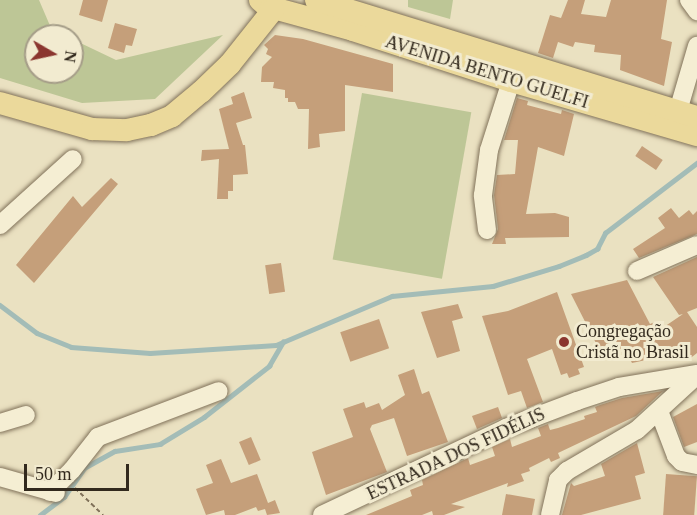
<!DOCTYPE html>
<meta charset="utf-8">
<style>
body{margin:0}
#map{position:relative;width:697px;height:515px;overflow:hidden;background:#eae1c1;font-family:Georgia,serif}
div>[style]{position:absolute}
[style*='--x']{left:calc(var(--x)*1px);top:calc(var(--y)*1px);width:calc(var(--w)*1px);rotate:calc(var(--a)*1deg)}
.green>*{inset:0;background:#bdc696;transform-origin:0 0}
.stream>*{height:4.5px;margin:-2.25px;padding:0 2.25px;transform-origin:2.25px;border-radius:2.25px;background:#a3bcb7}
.building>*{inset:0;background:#c59f7a;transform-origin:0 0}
.path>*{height:2px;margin-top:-1px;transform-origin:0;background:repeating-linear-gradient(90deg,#81725a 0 4.5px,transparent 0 7.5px)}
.roads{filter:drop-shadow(0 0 2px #81725a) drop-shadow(0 0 2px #81725a)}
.minor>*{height:18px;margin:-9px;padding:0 9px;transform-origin:9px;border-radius:9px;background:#f5eed3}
.major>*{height:22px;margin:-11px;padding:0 11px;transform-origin:11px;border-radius:11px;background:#ebd99b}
.dots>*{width:16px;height:16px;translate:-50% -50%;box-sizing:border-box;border:3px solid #f2ebd0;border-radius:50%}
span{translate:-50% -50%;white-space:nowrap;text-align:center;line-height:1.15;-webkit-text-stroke:6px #f2ebd0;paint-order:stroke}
.street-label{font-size:18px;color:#32291d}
.poi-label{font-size:18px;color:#32291d}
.left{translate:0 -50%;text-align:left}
.north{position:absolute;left:24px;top:24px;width:60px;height:60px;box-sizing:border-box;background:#f2ebd0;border:2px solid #a59d88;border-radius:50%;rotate:99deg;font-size:16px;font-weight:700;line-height:24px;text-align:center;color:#32291d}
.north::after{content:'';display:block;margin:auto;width:21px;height:27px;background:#8b362f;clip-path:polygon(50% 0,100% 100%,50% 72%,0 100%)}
.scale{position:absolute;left:24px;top:464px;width:105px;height:27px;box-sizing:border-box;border:3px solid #32291d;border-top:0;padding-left:8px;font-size:18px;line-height:21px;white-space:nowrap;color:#32291d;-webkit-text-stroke:4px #f2ebd0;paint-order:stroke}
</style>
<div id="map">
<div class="green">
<div style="clip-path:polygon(0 0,39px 0,51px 28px,67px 36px,36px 36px,36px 72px,72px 72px,72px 39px,116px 60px,223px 35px,155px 99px,82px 103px,0 78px)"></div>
<div style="clip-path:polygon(408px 0,453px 0,450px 19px,408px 7px)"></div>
<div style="left:362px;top:93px;width:111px;height:169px;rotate:10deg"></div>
</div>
<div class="stream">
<div style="--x:0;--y:305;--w:46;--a:37.1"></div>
<div style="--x:37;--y:333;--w:37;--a:22"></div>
<div style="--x:71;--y:347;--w:79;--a:4.3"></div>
<div style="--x:150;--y:353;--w:126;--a:-3.6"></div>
<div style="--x:276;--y:345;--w:126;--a:-22.9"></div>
<div style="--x:392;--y:296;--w:101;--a:-5.7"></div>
<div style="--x:493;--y:286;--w:69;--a:-16.9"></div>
<div style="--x:559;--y:266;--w:29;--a:-22"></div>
<div style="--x:586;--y:255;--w:13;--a:-29"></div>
<div style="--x:597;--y:249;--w:18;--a:-63"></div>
<div style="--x:605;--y:233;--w:116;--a:-37.3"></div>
<div style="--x:40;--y:515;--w:30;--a:-37"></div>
<div style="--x:64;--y:497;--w:35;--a:-55"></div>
<div style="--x:84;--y:468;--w:35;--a:-29"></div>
<div style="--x:115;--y:451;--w:46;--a:-8.8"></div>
<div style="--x:160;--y:444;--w:52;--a:-31.5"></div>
<div style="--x:204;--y:417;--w:83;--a:-38.1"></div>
<div style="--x:269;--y:366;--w:28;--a:-60"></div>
</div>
<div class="building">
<div style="clip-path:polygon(83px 0,108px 0,102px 22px,79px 15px)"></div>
<div style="clip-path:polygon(568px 0,585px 0,581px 14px,606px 17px,611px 0,667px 0,661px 39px,672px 42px,664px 86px,620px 70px,621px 55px,594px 52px,595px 45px,575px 42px,573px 47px,558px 42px,553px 58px,538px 53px,550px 15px,561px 18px)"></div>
<div style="clip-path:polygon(115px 23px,137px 29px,132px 46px,126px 45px,124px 53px,108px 48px)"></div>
<div style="clip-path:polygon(275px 35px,303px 39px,393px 64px,393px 92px,345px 85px,345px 131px,319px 134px,320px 147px,308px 149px,309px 109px,298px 109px,295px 102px,288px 102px,288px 98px,285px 98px,285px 90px,273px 88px,274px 82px,261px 82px,262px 67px,272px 57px,266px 54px,268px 49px,264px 45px)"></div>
<div style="clip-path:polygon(244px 92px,252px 118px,236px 123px,243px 145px,245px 145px,248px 174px,233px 175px,233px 191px,228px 191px,228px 199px,217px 199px,219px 159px,201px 161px,202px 150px,229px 149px,219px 109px,233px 104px,231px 97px)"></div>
<div style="clip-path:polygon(517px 98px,528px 101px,527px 105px,561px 114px,562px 110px,574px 114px,564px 156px,538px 147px,526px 214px,555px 213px,569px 217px,569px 237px,505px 238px,506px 244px,492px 244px,498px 229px,494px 195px,497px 175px,515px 174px,518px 140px,504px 140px)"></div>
<div style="left:642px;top:146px;width:25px;height:12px;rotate:34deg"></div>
<div style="clip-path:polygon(111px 178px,118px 184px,34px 283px,16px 265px,73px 196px,82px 207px)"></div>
<div style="clip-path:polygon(671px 208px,679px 218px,689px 210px,693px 215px,697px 211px,697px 234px,639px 258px,633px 249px,665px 228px,658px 218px)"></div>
<div style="clip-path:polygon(697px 257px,697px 308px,687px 312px,697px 327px,697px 353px,688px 360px,679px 353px,632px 363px,624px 347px,603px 357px,571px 294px,627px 280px,650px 324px,657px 321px,661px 329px,683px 314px,679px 315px,653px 277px)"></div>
<div style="left:281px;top:263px;width:29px;height:16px;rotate:82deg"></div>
<div style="clip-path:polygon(557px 292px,584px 367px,578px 369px,580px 374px,569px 378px,567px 373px,561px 375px,552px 349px,527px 359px,543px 402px,527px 408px,521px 391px,508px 395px,482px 316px,508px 311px)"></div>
<div style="clip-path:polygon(458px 304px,463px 318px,452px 321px,460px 351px,437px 358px,421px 312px)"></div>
<div style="left:379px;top:319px;width:31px;height:41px;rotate:71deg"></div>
<div style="clip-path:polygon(414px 369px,422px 394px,429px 391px,448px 442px,407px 456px,394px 418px,372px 425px,370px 429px,387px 472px,326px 495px,312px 452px,353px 437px,343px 409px,364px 402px,366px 408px,379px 403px,382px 410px,405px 395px,398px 375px)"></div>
<div style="clip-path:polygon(663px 391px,636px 416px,558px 453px,560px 458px,551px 462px,549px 458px,529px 468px,530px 471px,521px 474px,524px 481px,507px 487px,508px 483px,451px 504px,465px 507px,444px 515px,433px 515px,432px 511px,422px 515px,366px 515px,412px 496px,410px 490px,423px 485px,422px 480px,468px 458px,470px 465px,495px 456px,492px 447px,510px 439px,512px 447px,541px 436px,538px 428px,548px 424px,550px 430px,558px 428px,585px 419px,584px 416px,597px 412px,595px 407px,600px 405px,622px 398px)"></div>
<div style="clip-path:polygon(697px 404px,697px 442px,684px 447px,673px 417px)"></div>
<div style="clip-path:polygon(498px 407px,502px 418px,477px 429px,472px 416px)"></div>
<div style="left:251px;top:437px;width:25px;height:13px;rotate:67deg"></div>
<div style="clip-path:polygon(637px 443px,645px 473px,635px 476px,641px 499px,581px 515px,562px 515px,571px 483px,574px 486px,605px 476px,601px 464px)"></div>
<div style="clip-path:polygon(221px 459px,231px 483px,257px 474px,268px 503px,275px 500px,280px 513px,267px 515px,265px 509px,258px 511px,256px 507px,235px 515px,225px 515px,224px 510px,206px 515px,196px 489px,213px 483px,206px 465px)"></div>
<div style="left:666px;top:474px;width:31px;height:41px;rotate:4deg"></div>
<div style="clip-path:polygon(506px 494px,535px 499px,532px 515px,502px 515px)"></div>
</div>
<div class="path">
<div style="--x:75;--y:488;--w:39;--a:44"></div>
</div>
<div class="roads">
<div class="minor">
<div style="--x:689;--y:0;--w:14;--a:54"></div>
<div style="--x:678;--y:111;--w:68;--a:-73.7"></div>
<div style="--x:0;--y:225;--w:98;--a:-42.1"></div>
<div style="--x:487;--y:230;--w:35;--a:-97"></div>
<div style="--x:483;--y:195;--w:45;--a:-82.4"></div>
<div style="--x:489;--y:150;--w:72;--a:-72.3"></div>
<div style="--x:637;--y:271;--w:65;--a:-23.4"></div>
<div style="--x:659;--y:411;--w:48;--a:69.3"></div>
<div style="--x:676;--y:456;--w:8;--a:45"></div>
<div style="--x:682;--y:462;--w:15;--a:11"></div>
<div style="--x:0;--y:423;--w:27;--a:-17"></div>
<div style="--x:0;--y:477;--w:58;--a:15.9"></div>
<div style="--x:50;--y:492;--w:31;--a:-45"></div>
<div style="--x:72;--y:470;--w:42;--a:-51.8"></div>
<div style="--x:98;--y:437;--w:129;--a:-20.8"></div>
<div style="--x:322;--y:515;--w:204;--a:-25.3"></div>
<div style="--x:506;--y:428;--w:76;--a:-20.8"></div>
<div style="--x:577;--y:401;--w:44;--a:-18.4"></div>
<div style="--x:619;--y:387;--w:79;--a:-9.5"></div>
<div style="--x:550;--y:515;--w:36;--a:-77"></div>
<div style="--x:558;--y:480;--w:13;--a:-45"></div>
<div style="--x:567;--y:471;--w:81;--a:-30.4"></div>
<div style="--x:637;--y:430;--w:81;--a:-42.5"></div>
</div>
<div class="major">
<div style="--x:260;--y:0;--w:13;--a:42"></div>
<div style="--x:270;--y:9;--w:7;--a:0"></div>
<div style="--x:277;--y:9;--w:79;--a:15.4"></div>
<div style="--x:353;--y:30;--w:166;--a:17.9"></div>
<div style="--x:511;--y:81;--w:194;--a:16.2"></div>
<div style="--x:316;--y:0;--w:399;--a:17.1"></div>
<div style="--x:0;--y:103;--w:96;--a:15.8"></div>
<div style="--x:92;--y:129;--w:35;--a:2"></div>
<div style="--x:127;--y:130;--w:25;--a:-12"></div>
<div style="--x:151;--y:125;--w:23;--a:-23"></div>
<div style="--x:172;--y:116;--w:38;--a:-40"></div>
<div style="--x:201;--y:92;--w:40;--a:-44"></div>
<div style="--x:230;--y:64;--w:69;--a:-51.5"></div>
</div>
</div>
<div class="dots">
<div style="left:564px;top:342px;background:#8b362f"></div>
</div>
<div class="street-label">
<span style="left:487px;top:72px;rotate:17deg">AVENIDA BENTO GUELFI</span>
<span style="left:456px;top:454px;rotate:-25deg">ESTRADA DOS FIDÉLIS</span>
</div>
<div class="poi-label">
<span class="left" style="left:576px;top:342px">Congregação<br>Cristã no Brasil</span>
</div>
<div class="north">N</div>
<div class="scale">50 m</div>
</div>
